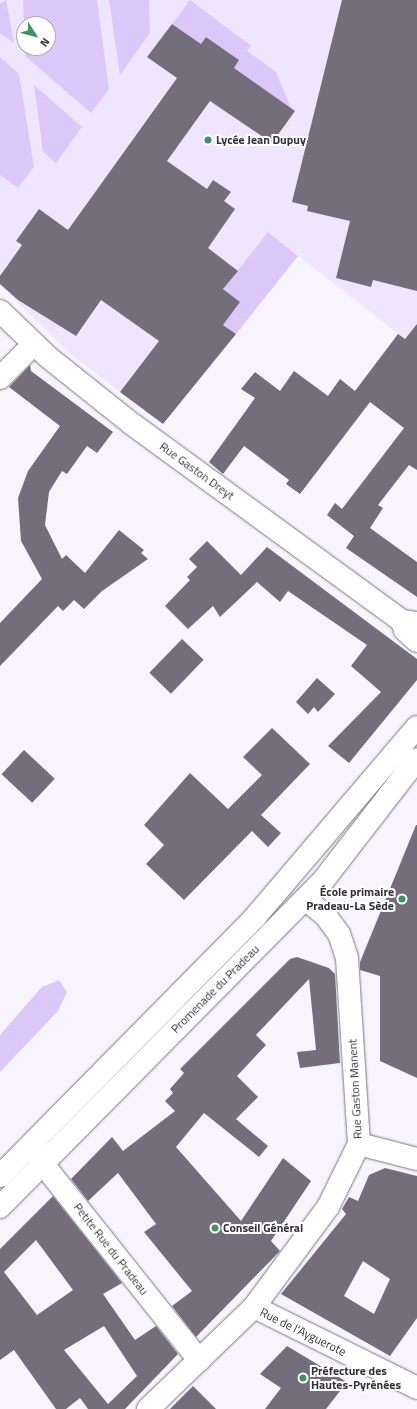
<!DOCTYPE html>
<meta charset="utf-8">
<style>
body{margin:0}
#map{position:relative;width:417px;height:1409px;overflow:hidden;background:#f8f4fe;font-family:"Titillium Web",sans-serif}
div>[style]{position:absolute}
[style*='--x']{left:calc(var(--x)*1px);top:calc(var(--y)*1px);width:calc(var(--w)*1px);rotate:calc(var(--a)*1deg)}
.built>*{inset:0;background:#efe6fd}
.green>*{inset:0;background:#dbc8f9}
.building>*{inset:0;background:#746e7c;transform-origin:0 0}
.roads{filter:drop-shadow(0 0 1px #7b7583) drop-shadow(0 0 1px #7b7583)}
.minor>*{height:22px;margin:-11px;padding:0 11px;transform-origin:11px;border-radius:11px;background:#fff}
.dots>*{width:11px;height:11px;translate:-50% -50%;box-sizing:border-box;border:2px solid #fff;border-radius:50%}
span{translate:-50% -50%;white-space:nowrap;text-align:center;line-height:1.15;-webkit-text-stroke:4px #fff;paint-order:stroke}
.poi-label{font-size:12px;color:#343238;font-weight:700}
.left{translate:0 -50%;text-align:left}
.right{translate:-100% -50%;text-align:right}
.street-label{font-size:12px;color:#343238}
.north{position:absolute;left:16px;top:16px;width:40px;height:40px;box-sizing:border-box;background:#fff;border:1px solid #aeadaf;border-radius:50%;rotate:126deg;font-size:11px;font-weight:700;line-height:16px;text-align:center;color:#343238}
.north::after{content:'';display:block;margin:auto;width:14px;height:18px;background:#3e9264;clip-path:polygon(50% 0,100% 100%,50% 72%,0 100%)}
</style>
<div id="map">
<div class="built">
<div style="clip-path:polygon(evenodd,0 0,417px 0,417px 324px,405px 339px,268px 232px,134px 403px,71px 354px,0 285px,0 0,24px 24px,48px 24px,48px 48px,24px 48px,24px 24px)"></div>
</div>
<div class="green">
<div style="clip-path:polygon(6px 0,14px 43px,0 33px,0 4px)"></div>
<div style="clip-path:polygon(23px 0,97px 0,109px 89px,91px 113px,25px 56px,25px 48px,48px 48px,48px 24px,24px 26px)"></div>
<div style="clip-path:polygon(109px 0,149px 0,150px 33px,120px 75px)"></div>
<div style="clip-path:polygon(190px 0,251px 46px,247px 51px,276px 72px,291px 108px,234px 68px,239px 60px,206px 37px,201px 44px,172px 24px)"></div>
<div style="clip-path:polygon(0 57px,19px 74px,34px 167px,18px 188px,0 175px)"></div>
<div style="clip-path:polygon(34px 85px,82px 127px,56px 163px,43px 152px)"></div>
<div style="clip-path:polygon(268px 232px,298px 256px,236px 334px,223px 325px,240px 302px,223px 289px)"></div>
<div style="clip-path:polygon(59px 980px,67px 992px,58px 1011px,0 1072px,0 1035px,42px 987px)"></div>
</div>
<div class="building">
<div style="clip-path:polygon(342px 0,417px 0,417px 291px,373px 280px,371px 287px,336px 278px,350px 221px,307px 211px,308px 206px,292px 202px)"></div>
<div style="clip-path:polygon(172px 24px,201px 44px,206px 37px,239px 60px,234px 68px,295px 111px,272px 143px,210px 101px,167px 161px,207px 189px,213px 180px,231px 192px,224px 201px,235px 209px,208px 248px,238px 271px,223px 289px,240px 302px,223px 325px,236px 334px,163px 424px,120px 392px,159px 341px,101px 300px,76px 336px,18px 300px,0 284px,0 276px,22px 245px,16px 241px,39px 209px,68px 230px,177px 78px,147px 57px)"></div>
<div style="clip-path:polygon(417px 324px,417px 470px,409px 465px,378px 505px,383px 508px,370px 528px,417px 562px,417px 597px,346px 548px,354px 536px,327px 515px,335px 503px,342px 509px,404px 428px,370px 402px,300px 494px,286px 484px,289px 480px,244px 446px,223px 474px,209px 462px,255px 398px,241px 389px,255px 372px,280px 391px,294px 371px,328px 396px,340px 379px,355px 391px,398px 334px,405px 339px)"></div>
<div style="clip-path:polygon(30px 365px,31px 371px,113px 432px,97px 453px,87px 446px,67px 474px,62px 471px,49px 492px,45px 525px,62px 559px,66px 555px,85px 573px,119px 530px,144px 550px,141px 553px,148px 559px,102px 591px,84px 609px,74px 600px,63px 611px,58px 606px,0 666px,0 623px,42px 579px,21px 541px,18px 498px,28px 471px,60px 426px,9px 387px)"></div>
<div style="clip-path:polygon(207px 541px,241px 575px,267px 547px,417px 659px,417px 680px,349px 763px,328px 746px,381px 692px,351px 666px,367px 645px,288px 591px,280px 602px,257px 582px,220px 617px,213px 606px,188px 629px,165px 606px,190px 580px,187px 577px,197px 567px,189px 559px)"></div>
<div style="left:182px;top:639px;width:30px;height:47px;rotate:44deg"></div>
<div style="clip-path:polygon(317px 678px,335px 694px,318px 712px,314px 707px,308px 714px,296px 702px)"></div>
<div style="clip-path:polygon(272px 728px,310px 764px,261px 815px,281px 833px,268px 847px,252px 831px,184px 900px,146px 864px,164px 845px,144px 825px,190px 773px,228px 809px,262px 775px,243px 757px)"></div>
<div style="left:24px;top:750px;width:42px;height:33px;rotate:43deg"></div>
<div style="clip-path:polygon(416px 825px,417px 825px,417px 1078px,380px 1061px,380px 976px,360px 970px,360px 962px)"></div>
<div style="clip-path:polygon(297px 957px,329px 968px,335px 974px,340px 1063px,300px 1068px,297px 1052px,316px 1050px,309px 979px,256px 1035px,266px 1045px,237px 1076px,258px 1097px,236px 1119px,268px 1146px,259px 1157px,204px 1113px,176px 1147px,241px 1221px,283px 1158px,311px 1181px,271px 1241px,280px 1251px,196px 1337px,172px 1306px,192px 1291px,144px 1232px,156px 1224px,118px 1173px,88px 1201px,71px 1179px,112px 1137px,123px 1151px,175px 1111px,165px 1101px,173px 1093px,170px 1089px,184px 1073px,180px 1069px,290px 959px)"></div>
<div style="clip-path:polygon(evenodd,385px 1168px,417px 1176px,417px 1318px,390px 1356px,281px 1294px,346px 1214px,342px 1209px,349px 1197px,358px 1201px,369px 1175px,385px 1168px,363px 1261px,390px 1279px,374px 1314px,344px 1296px,363px 1261px)"></div>
<div style="clip-path:polygon(evenodd,53px 1196px,122px 1283px,103px 1294px,135px 1340px,156px 1326px,178px 1354px,125px 1409px,88px 1409px,80px 1398px,66px 1409px,56px 1409px,14px 1350px,0 1360px,0 1249px,53px 1196px,36px 1240px,73px 1290px,37px 1315px,4px 1272px,36px 1240px,53px 1196px,104px 1326px,137px 1376px,108px 1404px,64px 1350px,104px 1326px)"></div>
<div style="clip-path:polygon(287px 1346px,347px 1382px,326px 1409px,265px 1409px,281px 1388px,260px 1374px)"></div>
<div style="clip-path:polygon(193px 1386px,216px 1409px,170px 1409px)"></div>
</div>
<div class="roads">
<div class="minor">
<div style="--x:0;--y:311;--w:66;--a:43.8"></div>
<div style="--x:48;--y:357;--w:107;--a:38.6"></div>
<div style="--x:132;--y:424;--w:334;--a:36.1"></div>
<div style="--x:402;--y:621;--w:15;--a:8"></div>
<div style="--x:0;--y:378;--w:47;--a:-45"></div>
<div style="--x:402;--y:621;--w:9;--a:72"></div>
<div style="--x:405;--y:630;--w:16;--a:43"></div>
<div style="--x:359;--y:1144;--w:60;--a:14.5"></div>
<div style="--x:37;--y:1150;--w:15;--a:67"></div>
<div style="--x:43;--y:1164;--w:251;--a:51.5"></div>
<div style="--x:0;--y:1176;--w:365;--a:-45.4"></div>
<div style="--x:256;--y:916;--w:248;--a:-49.6"></div>
<div style="--x:0;--y:1207;--w:458;--a:-45.3"></div>
<div style="--x:322;--y:882;--w:155;--a:-52.3"></div>
<div style="--x:254;--y:1307;--w:182;--a:26.4"></div>
<div style="--x:148;--y:1409;--w:147;--a:-43.9"></div>
<div style="--x:254;--y:1307;--w:124;--a:-53.5"></div>
<div style="--x:328;--y:1207;--w:70;--a:-63.8"></div>
<div style="--x:359;--y:1144;--w:186;--a:-93.7"></div>
<div style="--x:347;--y:958;--w:25;--a:-108"></div>
<div style="--x:339;--y:934;--w:22;--a:-126"></div>
<div style="--x:326;--y:916;--w:27;--a:-141"></div>
</div>
</div>
<div class="dots">
<div style="left:208px;top:140px;background:#3e9264"></div>
<div style="left:402px;top:899px;background:#3e9264"></div>
<div style="left:215px;top:1228px;background:#3e9264"></div>
<div style="left:303px;top:1378px;background:#3e9264"></div>
</div>
<div class="poi-label">
<span class="left" style="left:216px;top:140px">Lycée Jean Dupuy</span>
<span class="right" style="left:394px;top:899px">École primaire<br>Pradeau-La Sède</span>
<span class="left" style="left:223px;top:1228px">Conseil Général</span>
<span class="left" style="left:311px;top:1378px">Préfecture des<br>Hautes-Pyrénées</span>
</div>
<div class="street-label">
<span style="left:197px;top:471px;rotate:36deg">Rue Gaston Dreyt</span>
<span style="left:215px;top:989px;rotate:-45deg">Promenade du Pradeau</span>
<span style="left:355px;top:1089px;rotate:-93deg">Rue Gaston Manent</span>
<span style="left:111px;top:1249px;rotate:52deg">Petite Rue du Pradeau</span>
<span style="left:303px;top:1332px;rotate:26deg">Rue de l'Ayguerote</span>
</div>
<div class="north">N</div>
</div>
